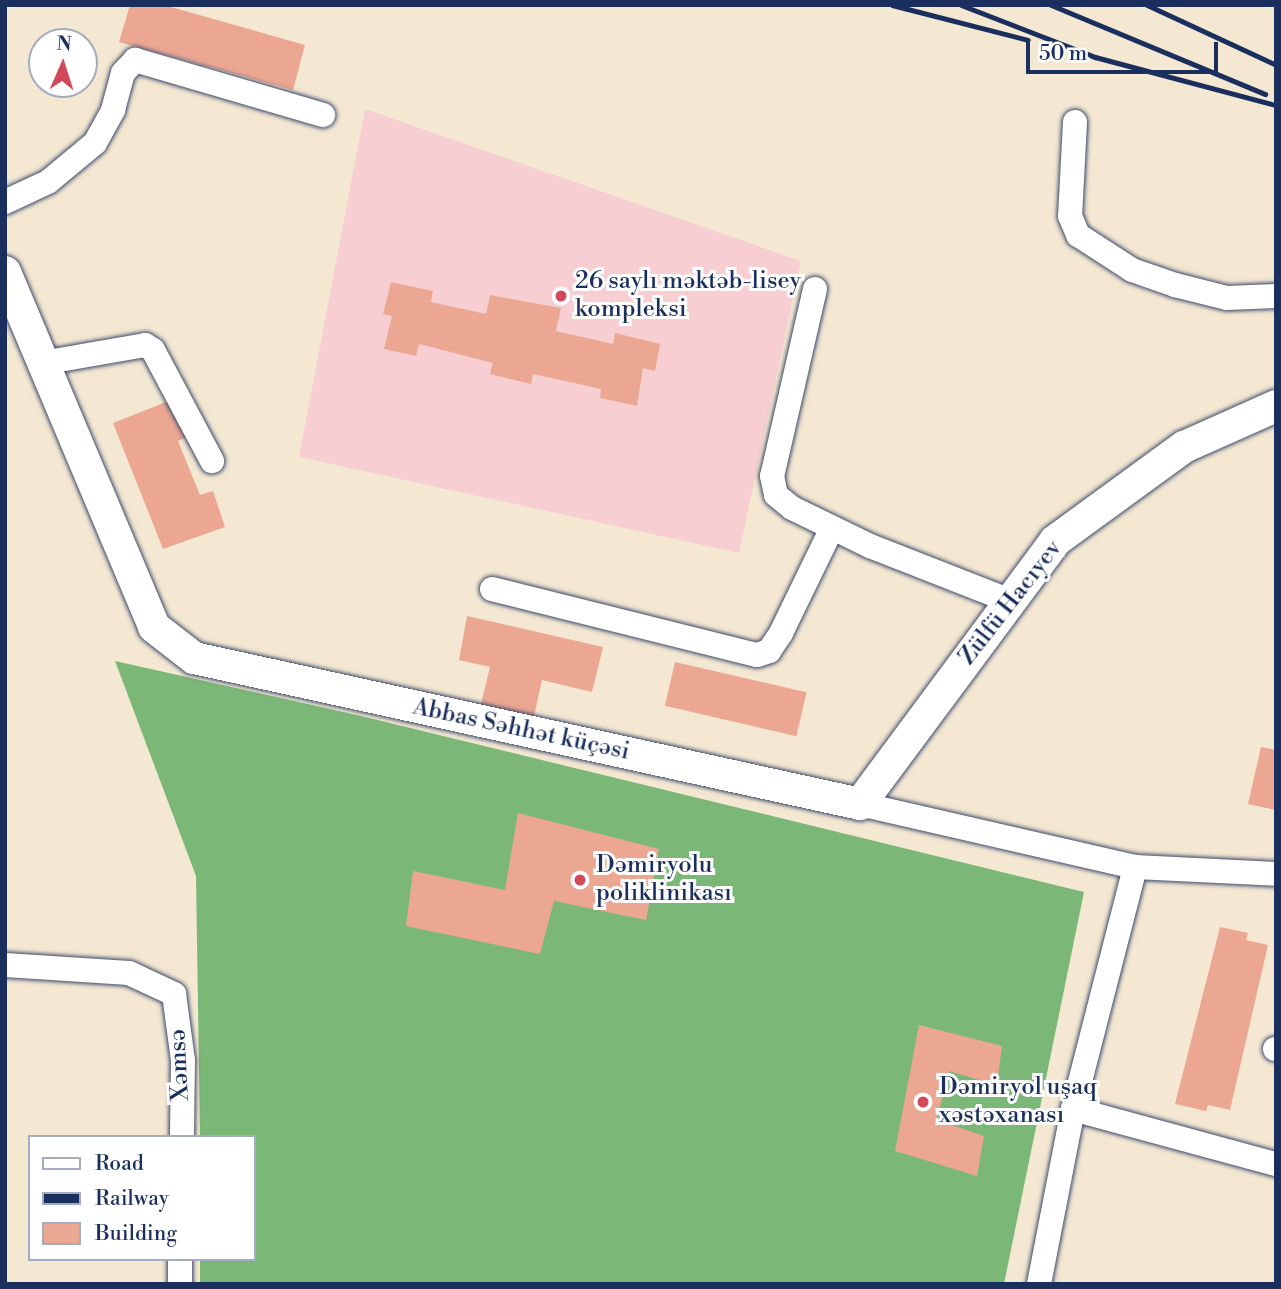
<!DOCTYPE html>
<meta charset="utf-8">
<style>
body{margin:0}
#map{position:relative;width:1281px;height:1289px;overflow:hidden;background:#f4e8d2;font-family:"Libre Bodoni",serif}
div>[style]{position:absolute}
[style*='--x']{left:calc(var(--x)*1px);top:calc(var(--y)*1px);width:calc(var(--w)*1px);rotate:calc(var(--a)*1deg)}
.built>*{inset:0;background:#f7cfd2}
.forest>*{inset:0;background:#7bb877}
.building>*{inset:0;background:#eca793;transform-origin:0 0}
.roads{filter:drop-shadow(0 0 2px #3c4b6f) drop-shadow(0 0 2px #3c4b6f)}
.minor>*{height:24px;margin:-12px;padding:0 12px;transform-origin:12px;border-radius:12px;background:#fff}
.major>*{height:32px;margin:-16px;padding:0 16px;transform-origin:16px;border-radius:16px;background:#fff}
.rail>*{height:5px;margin:-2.5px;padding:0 2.5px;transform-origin:2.5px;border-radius:2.5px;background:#1b2f5e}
.dots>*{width:19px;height:19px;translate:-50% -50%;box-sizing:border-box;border:4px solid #fff;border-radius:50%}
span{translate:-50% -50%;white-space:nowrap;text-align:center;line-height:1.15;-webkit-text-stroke:6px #fff;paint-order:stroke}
.poi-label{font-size:24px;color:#1b2f5e}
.left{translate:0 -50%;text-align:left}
.street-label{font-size:24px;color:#1b2f5e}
.frame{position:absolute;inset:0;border:7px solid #1b2f5e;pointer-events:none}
.legend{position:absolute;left:28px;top:1135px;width:228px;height:126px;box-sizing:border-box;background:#fff;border:2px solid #a4acbf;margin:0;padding:9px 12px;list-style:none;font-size:21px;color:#1b2f5e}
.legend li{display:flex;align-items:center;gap:14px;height:35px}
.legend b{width:35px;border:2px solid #a4acbf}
.north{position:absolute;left:28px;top:28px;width:70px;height:70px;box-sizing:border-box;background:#fff;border:2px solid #a4acbf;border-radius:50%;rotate:3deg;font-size:19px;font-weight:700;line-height:28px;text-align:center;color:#1b2f5e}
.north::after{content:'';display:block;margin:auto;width:24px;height:32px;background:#d1495b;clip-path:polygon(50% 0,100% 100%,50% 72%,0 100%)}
.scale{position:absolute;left:1026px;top:42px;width:192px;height:32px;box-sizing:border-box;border:4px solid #1b2f5e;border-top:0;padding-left:9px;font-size:21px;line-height:24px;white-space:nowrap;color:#1b2f5e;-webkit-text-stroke:5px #fff;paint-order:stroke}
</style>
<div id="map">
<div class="built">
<div style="clip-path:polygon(365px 109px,801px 261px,739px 553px,299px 457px)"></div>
</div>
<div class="forest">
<div style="clip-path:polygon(115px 661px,361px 716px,1084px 892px,1004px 1284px,200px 1284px,200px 1259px,254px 1259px,254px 1137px,200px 1137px,196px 876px)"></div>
</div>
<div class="building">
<div style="clip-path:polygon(130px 5px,164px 5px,305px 45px,293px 90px,119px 42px)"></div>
<div style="clip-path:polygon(391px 282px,433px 291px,431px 302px,486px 314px,490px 295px,561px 308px,556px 331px,613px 344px,615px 333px,660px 344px,655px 371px,643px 368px,637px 406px,600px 398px,601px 389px,533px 374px,531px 384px,490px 374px,493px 363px,419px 344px,416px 356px,384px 349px,392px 316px,383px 314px)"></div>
<div style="clip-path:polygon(171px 400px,187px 437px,178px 441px,200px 495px,213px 491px,225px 527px,163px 549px,113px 423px)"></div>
<div style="clip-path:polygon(467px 616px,603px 647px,592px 692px,542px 680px,533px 721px,480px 708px,490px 667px,459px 660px)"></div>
<div style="left:675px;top:662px;width:135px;height:45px;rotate:13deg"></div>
<div style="clip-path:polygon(1261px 747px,1276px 750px,1276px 810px,1248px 804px)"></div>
<div style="clip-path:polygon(518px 813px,659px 849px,646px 920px,554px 901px,540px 954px,406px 926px,413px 871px,505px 890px)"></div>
<div style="clip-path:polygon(1220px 927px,1248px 933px,1246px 940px,1268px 945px,1230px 1110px,1208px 1105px,1206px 1111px,1175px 1104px)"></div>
<div style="clip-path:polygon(919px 1025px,1002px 1046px,997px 1085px,949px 1071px,937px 1120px,984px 1136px,977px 1176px,895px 1151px)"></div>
</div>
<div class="roads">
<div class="minor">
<div style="--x:1075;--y:122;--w:94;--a:93"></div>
<div style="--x:1070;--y:216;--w:21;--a:67"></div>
<div style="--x:1078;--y:235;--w:64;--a:32.9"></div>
<div style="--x:1132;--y:270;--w:46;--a:19.2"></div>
<div style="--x:1175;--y:285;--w:54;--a:14"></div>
<div style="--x:1227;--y:298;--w:49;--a:-2.3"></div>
<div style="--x:5;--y:202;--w:47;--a:-24.9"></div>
<div style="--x:48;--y:182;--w:61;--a:-39.7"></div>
<div style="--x:95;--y:143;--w:38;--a:-61"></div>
<div style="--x:113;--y:110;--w:38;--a:-75"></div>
<div style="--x:123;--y:73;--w:18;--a:-47"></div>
<div style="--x:135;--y:60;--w:196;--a:16.3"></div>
<div style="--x:815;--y:289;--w:192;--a:102.9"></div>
<div style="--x:772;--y:476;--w:19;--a:78"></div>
<div style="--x:776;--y:495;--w:21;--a:39"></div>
<div style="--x:792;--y:508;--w:87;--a:26"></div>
<div style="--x:870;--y:546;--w:150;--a:21.4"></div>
<div style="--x:42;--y:363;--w:105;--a:-9.9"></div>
<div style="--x:145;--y:345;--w:9;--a:32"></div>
<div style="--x:153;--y:350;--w:126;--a:62"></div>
<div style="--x:492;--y:589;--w:273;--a:14"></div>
<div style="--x:757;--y:655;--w:13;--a:-18"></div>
<div style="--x:769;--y:651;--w:22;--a:-56"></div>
<div style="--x:781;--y:633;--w:117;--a:-64.1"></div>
<div style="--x:860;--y:804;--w:282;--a:12.9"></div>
<div style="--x:1135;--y:867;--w:141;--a:2.8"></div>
<div style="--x:5;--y:965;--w:124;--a:3.7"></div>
<div style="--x:129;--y:973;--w:50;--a:25"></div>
<div style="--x:174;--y:994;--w:68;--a:82.3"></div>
<div style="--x:183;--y:1061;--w:76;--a:90.8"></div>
<div style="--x:1275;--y:1049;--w:1;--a:0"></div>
<div style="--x:1073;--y:1109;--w:210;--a:15.2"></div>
<div style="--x:180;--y:1284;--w:25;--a:-90"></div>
<div style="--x:1039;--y:1284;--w:178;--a:-79"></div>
<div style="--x:1073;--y:1109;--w:250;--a:-75.6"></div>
</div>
<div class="major">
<div style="--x:5;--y:272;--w:385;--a:67.2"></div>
<div style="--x:154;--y:627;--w:51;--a:37.8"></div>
<div style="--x:194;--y:658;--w:682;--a:12.36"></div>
<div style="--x:860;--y:804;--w:327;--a:-53.4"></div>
<div style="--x:1055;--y:541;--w:160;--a:-36.1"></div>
<div style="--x:1184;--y:447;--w:101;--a:-24"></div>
</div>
</div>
<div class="rail">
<div style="--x:892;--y:5;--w:140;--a:14.4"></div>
<div style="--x:961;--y:5;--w:144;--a:21.2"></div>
<div style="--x:1095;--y:57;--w:187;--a:14.9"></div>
<div style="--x:1051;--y:5;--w:232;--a:22.6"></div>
<div style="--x:1147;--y:5;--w:142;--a:24.9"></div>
</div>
<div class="dots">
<div style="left:561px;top:296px;background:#d1495b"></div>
<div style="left:580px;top:880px;background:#d1495b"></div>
<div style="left:923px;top:1102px;background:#d1495b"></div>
</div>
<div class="poi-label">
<span class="left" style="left:575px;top:296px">26 saylı məktəb-lisey<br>kompleksi</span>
<span class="left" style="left:596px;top:880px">Dəmiryolu<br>poliklinikası</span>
<span class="left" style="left:939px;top:1102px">Dəmiryol uşaq<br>xəstəxanası</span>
</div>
<div class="street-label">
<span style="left:1011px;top:603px;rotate:-52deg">Zülfü Hacıyev</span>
<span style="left:521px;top:730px;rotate:12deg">Abbas Səhhət küçəsi</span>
<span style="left:180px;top:1065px;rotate:-93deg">Xəmsə</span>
</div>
<div class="frame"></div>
<ul class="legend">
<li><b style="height:9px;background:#fff"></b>Road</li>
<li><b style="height:9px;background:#1b2f5e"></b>Railway</li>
<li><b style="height:19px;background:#eca793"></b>Building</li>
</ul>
<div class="north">N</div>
<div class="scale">50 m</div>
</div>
